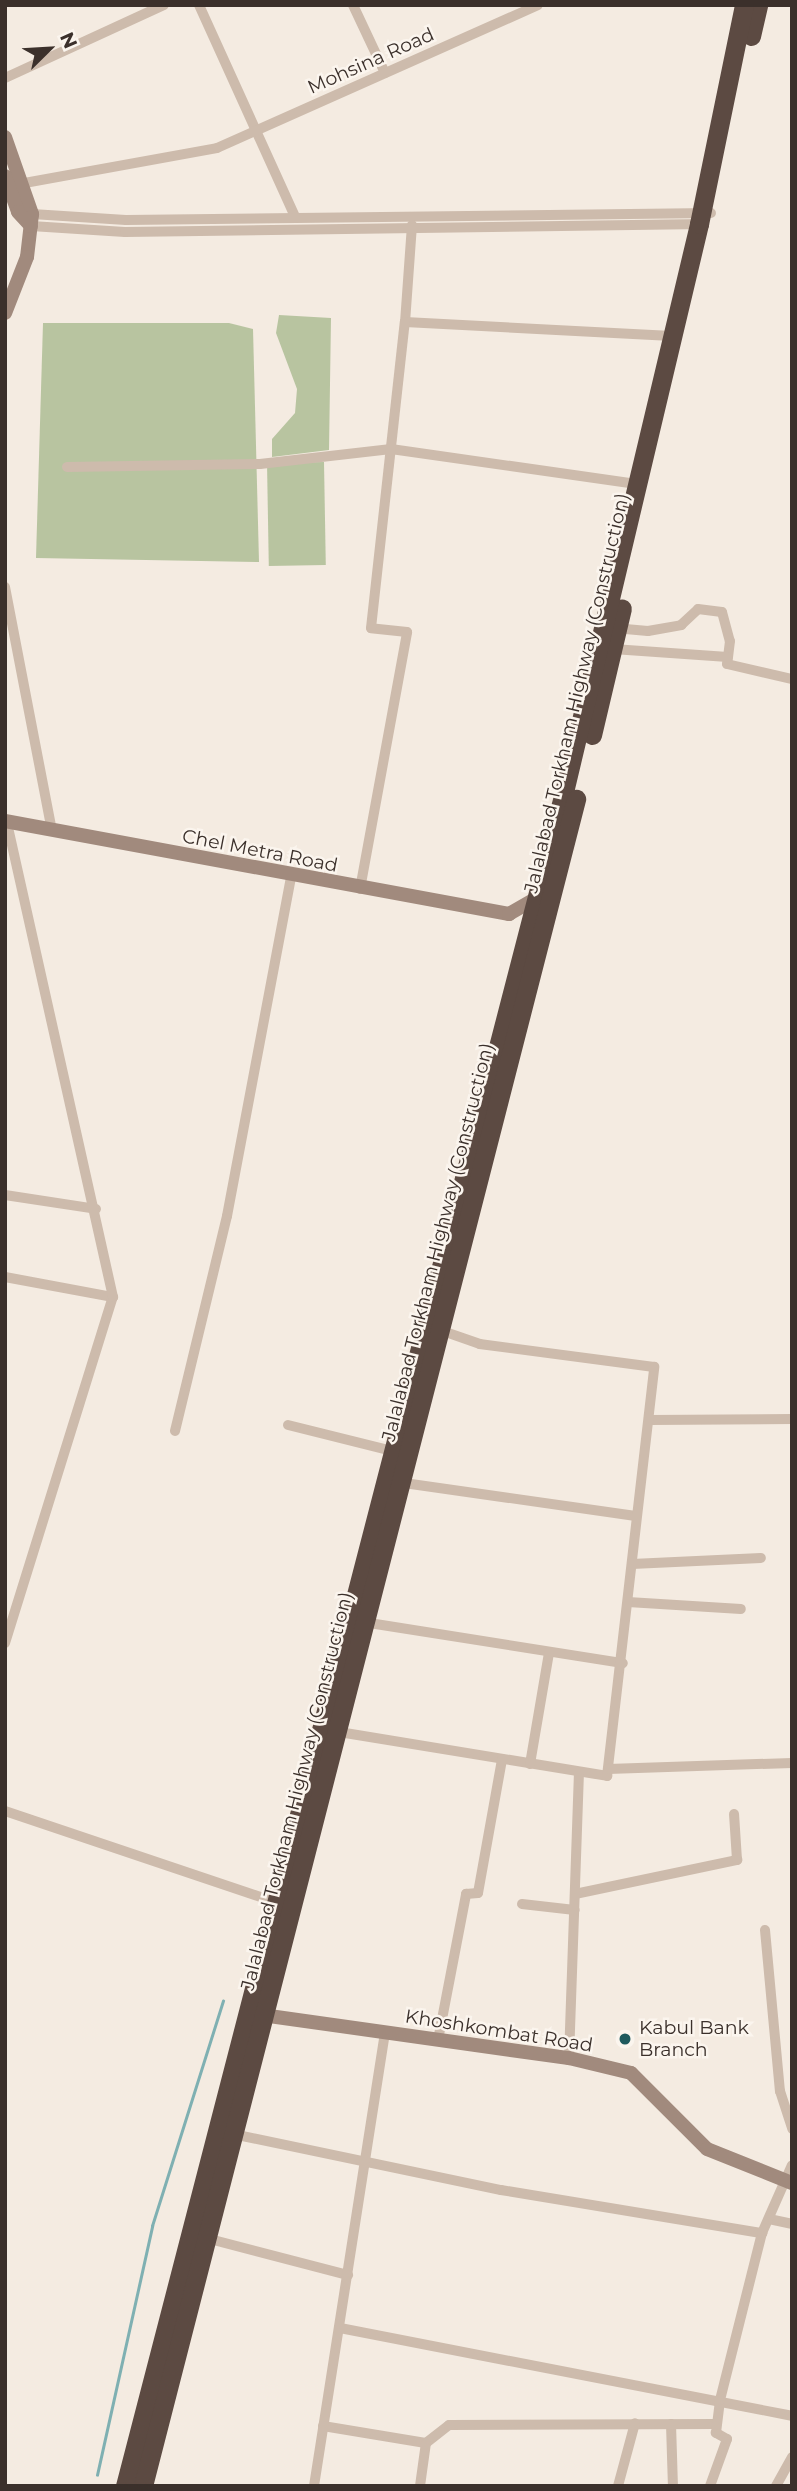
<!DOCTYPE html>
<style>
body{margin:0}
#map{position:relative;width:797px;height:2491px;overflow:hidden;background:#f4ebe1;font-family:Montserrat,sans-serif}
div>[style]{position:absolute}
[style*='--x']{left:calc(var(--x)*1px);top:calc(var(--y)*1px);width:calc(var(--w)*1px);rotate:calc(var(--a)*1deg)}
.green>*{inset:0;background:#b8c4a0;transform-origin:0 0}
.stream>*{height:2.5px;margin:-1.25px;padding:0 1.25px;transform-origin:1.25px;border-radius:1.25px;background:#7fb0b2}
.street>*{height:10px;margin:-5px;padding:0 5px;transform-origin:5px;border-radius:5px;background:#cdbbac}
.secondary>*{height:14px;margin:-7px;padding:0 7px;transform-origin:7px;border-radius:7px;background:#a18a7d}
.highway>*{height:19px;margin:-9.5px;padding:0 9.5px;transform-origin:9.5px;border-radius:9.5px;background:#5c4a42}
.dots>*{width:19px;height:19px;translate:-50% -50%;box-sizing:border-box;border:4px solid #fbf5ee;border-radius:50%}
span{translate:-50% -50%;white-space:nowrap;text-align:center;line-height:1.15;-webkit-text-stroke:5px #fbf5ee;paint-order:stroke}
.street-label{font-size:19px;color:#3b302b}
.poi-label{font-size:19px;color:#3b302b}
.left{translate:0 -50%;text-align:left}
.frame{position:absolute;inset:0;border:7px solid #3b302b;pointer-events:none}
.north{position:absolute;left:14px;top:14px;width:70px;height:70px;-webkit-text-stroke:5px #fbf5ee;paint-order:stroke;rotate:66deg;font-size:19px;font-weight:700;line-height:28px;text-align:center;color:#3b302b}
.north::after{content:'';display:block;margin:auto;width:24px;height:32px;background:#3b302b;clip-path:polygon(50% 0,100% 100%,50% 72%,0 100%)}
</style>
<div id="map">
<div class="green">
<div style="clip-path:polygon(279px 315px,331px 318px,329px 450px,272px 457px,272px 439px,295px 413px,297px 389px,276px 333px)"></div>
<div style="clip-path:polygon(43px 323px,229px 323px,253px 329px,259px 562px,36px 558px)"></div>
<div style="left:324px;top:462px;width:103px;height:57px;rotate:89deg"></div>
</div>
<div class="stream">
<div style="--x:97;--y:2475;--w:255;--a:-77.5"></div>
<div style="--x:152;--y:2226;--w:236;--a:-72.5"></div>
</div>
<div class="street">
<div style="--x:199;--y:5;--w:233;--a:65.6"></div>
<div style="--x:353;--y:5;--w:75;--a:64.8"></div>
<div style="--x:5;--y:78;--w:175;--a:-24.7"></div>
<div style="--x:19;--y:184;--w:201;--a:-10.3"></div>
<div style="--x:217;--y:148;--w:351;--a:-24"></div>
<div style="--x:32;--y:214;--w:94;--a:3.7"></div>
<div style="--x:126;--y:220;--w:585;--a:-0.69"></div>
<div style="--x:412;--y:225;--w:97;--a:94.1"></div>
<div style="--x:405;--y:322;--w:267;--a:3"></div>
<div style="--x:31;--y:226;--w:94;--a:3.7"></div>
<div style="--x:125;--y:232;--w:579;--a:-0.79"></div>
<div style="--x:67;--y:467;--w:193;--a:-0.9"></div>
<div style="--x:260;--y:464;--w:132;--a:-6.5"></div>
<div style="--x:391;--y:449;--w:248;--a:8.1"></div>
<div style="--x:5;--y:587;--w:248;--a:79.1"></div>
<div style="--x:614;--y:628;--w:34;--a:5"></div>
<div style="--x:648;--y:631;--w:34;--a:-10"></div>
<div style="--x:681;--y:625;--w:23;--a:-43"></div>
<div style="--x:698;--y:609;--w:24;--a:7"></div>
<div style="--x:722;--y:612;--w:30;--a:75"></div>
<div style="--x:730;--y:641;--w:23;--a:97"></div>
<div style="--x:727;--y:664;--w:67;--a:13"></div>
<div style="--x:613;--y:649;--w:115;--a:4"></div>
<div style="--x:360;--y:889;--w:261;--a:-79.6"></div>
<div style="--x:407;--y:632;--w:36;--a:-174"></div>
<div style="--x:371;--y:628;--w:308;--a:-83.7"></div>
<div style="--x:5;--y:1195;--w:92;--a:8.7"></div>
<div style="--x:5;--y:1277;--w:110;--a:10.5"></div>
<div style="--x:650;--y:1420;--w:142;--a:-0.4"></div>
<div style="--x:288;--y:1425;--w:107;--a:14"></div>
<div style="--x:175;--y:1431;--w:221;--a:-76.4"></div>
<div style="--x:227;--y:1216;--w:346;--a:-79.3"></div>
<div style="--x:397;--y:1482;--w:241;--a:8.1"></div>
<div style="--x:632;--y:1564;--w:129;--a:-2.7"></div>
<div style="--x:628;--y:1602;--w:113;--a:3.5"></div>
<div style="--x:363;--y:1622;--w:263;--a:9"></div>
<div style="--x:5;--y:1643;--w:362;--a:-72.7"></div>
<div style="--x:113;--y:1297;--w:487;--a:-102.6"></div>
<div style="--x:333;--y:1731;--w:278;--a:9.3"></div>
<div style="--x:607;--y:1776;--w:412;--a:-83.4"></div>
<div style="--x:654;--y:1367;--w:176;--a:-172.5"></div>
<div style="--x:480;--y:1344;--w:46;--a:-160.8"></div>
<div style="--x:530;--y:1764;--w:113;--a:-80.3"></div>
<div style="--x:608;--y:1769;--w:184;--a:-1.9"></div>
<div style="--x:5;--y:1811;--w:285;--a:18.6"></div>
<div style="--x:575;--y:1894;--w:166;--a:-11.9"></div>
<div style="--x:737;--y:1860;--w:46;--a:-93.7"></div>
<div style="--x:522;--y:1904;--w:53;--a:6.5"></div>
<div style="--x:765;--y:1930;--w:162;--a:84.7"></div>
<div style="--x:780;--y:2091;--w:40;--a:72"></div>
<div style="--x:438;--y:2040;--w:149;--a:-79.1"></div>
<div style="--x:466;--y:1894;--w:12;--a:-5"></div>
<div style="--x:478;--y:1893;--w:136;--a:-79.8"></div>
<div style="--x:569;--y:2058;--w:286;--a:-88"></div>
<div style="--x:228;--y:2133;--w:279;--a:11.8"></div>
<div style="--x:501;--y:2190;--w:265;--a:9.4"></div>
<div style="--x:769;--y:2219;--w:24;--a:12"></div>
<div style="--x:202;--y:2237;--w:151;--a:14.6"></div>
<div style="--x:340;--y:2328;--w:460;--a:11"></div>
<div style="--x:671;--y:2424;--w:62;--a:88.2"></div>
<div style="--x:323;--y:2426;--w:104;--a:9.4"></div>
<div style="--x:426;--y:2443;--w:29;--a:-38"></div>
<div style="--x:449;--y:2425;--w:267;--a:-0.2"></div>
<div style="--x:314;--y:2486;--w:459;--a:-81.1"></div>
<div style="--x:420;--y:2486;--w:43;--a:-82.1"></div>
<div style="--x:618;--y:2486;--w:65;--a:-74.9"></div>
<div style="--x:710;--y:2486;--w:50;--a:-70.1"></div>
<div style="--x:727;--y:2439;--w:13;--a:-151"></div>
<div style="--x:716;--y:2433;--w:33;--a:-83"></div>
<div style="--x:720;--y:2400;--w:172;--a:-75.9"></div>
<div style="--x:762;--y:2233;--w:74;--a:-66.2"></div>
<div style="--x:776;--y:2486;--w:33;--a:-61"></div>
</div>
<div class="secondary">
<div style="--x:5;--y:137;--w:82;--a:70.7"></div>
<div style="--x:32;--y:214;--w:43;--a:96.6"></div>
<div style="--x:27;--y:257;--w:60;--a:111.4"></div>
<div style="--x:5;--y:176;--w:38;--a:70"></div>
<div style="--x:18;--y:212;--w:19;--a:47"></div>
<div style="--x:5;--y:821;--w:513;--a:10.45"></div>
<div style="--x:509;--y:914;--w:32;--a:-30"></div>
<div style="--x:255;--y:2014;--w:317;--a:8"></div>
<div style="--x:569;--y:2058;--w:64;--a:13.6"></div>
<div style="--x:631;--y:2073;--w:107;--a:45"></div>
<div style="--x:707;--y:2149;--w:92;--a:21.8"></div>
</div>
<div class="highway">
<div style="--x:751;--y:36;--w:32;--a:-77"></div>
<div style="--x:592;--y:735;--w:130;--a:-76.7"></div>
<div style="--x:125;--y:2486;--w:1750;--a:-75.47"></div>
<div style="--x:564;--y:792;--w:584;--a:-76.63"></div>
<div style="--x:699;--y:224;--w:224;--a:-78.4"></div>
<div style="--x:143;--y:2486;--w:1742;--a:-75.6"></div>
</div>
<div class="dots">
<div style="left:625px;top:2039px;background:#1f5a5e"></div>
</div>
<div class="street-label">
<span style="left:371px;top:61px;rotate:-24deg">Mohsina Road</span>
<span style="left:577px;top:693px;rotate:-77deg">Jalalabad Torkham Highway (Construction)</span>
<span style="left:260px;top:851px;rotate:11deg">Chel Metra Road</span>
<span style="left:438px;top:1242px;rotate:-76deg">Jalalabad Torkham Highway (Construction)</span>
<span style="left:297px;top:1791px;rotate:-76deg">Jalalabad Torkham Highway (Construction)</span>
<span style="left:499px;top:2031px;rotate:9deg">Khoshkombat Road</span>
</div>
<div class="poi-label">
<span class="left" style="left:639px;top:2039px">Kabul Bank<br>Branch</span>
</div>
<div class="frame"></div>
<div class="north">N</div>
</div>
